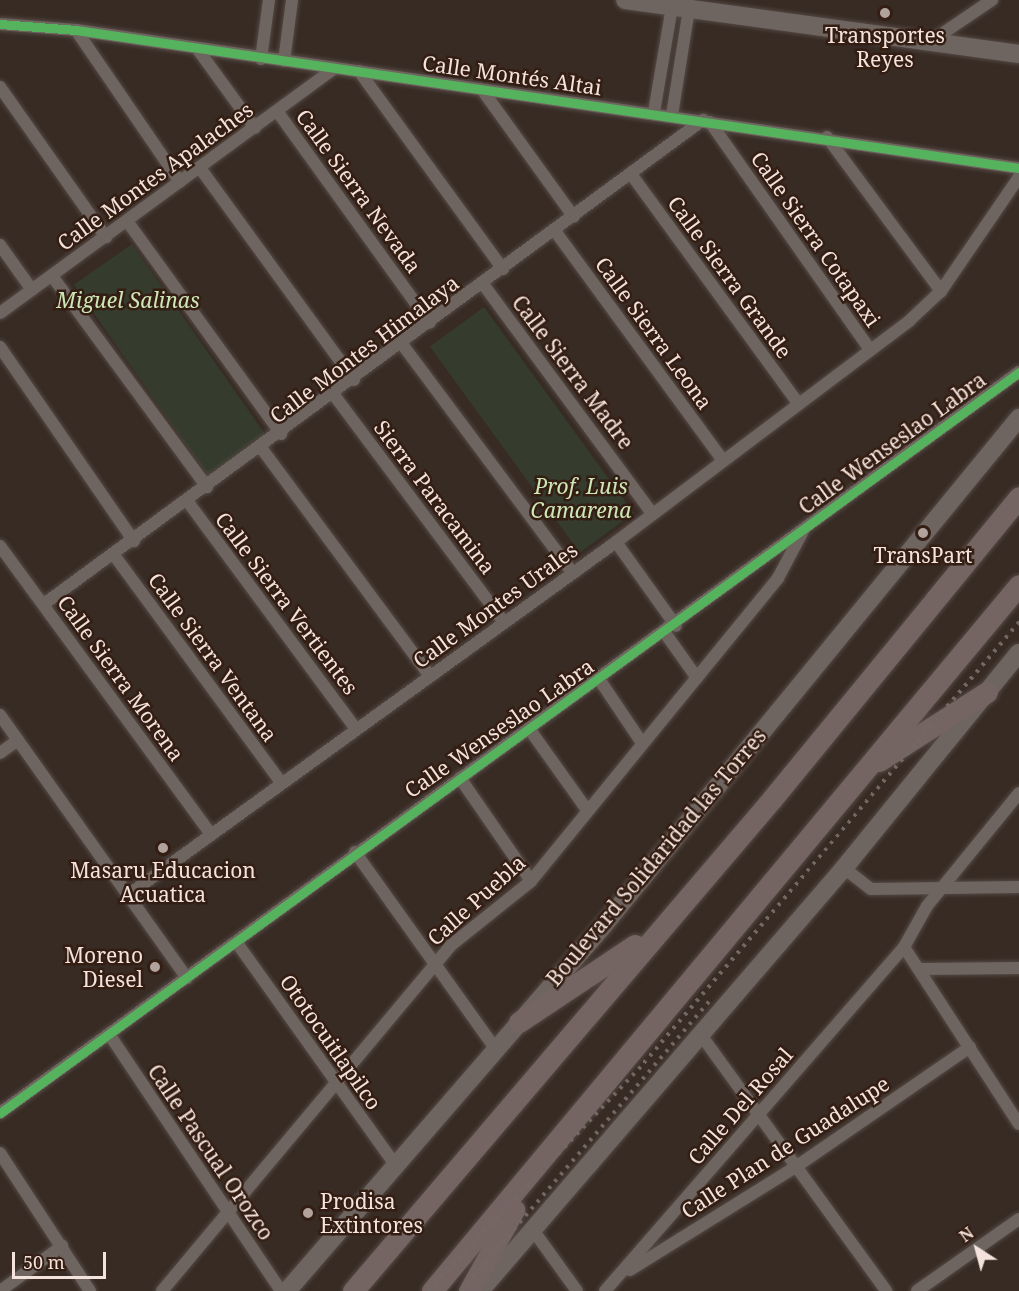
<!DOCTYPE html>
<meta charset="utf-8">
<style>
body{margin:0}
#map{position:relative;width:1019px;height:1291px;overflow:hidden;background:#372b24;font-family:"Noto Serif",serif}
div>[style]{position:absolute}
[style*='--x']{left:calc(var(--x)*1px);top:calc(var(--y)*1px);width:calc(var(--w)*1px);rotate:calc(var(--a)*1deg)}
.green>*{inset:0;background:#353b2d;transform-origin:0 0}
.roads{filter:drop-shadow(0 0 2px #554944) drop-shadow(0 0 2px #554944)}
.minor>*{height:12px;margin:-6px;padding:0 6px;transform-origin:6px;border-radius:6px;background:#6f6560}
.secondary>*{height:18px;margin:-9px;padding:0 9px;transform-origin:9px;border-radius:9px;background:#6f6560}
.trunk>*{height:21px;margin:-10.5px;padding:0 10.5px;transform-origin:10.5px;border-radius:10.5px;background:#746462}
.rail>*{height:4px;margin-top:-2px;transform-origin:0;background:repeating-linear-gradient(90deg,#726864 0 3px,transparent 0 9px)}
.cycleway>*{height:9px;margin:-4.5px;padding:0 4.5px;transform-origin:4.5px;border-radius:4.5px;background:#56b35d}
.dots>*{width:16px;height:16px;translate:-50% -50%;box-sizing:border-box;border:3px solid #341e13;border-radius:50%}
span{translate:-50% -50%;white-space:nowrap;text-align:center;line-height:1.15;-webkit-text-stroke:5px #341e13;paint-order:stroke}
.poi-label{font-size:21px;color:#f3e3dc}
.right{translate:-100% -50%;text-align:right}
.left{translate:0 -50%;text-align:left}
.street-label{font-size:21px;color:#f3e3dc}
.park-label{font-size:21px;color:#cee7b7;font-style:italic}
.north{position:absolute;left:947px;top:1219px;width:60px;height:60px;-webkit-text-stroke:4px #341e13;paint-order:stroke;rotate:324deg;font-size:16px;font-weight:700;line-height:24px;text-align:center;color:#f3e3dc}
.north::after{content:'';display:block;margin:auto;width:21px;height:27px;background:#f3e3dc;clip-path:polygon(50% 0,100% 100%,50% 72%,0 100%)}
.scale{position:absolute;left:12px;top:1252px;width:94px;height:27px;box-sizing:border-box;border:3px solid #f3e3dc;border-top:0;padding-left:8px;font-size:18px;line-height:21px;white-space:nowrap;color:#f3e3dc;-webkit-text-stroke:4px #341e13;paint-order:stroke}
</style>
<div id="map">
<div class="green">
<div style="left:132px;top:244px;width:239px;height:71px;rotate:55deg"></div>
<div style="left:484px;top:307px;width:255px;height:67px;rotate:54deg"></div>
</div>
<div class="roads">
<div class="minor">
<div style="--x:0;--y:24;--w:76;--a:4.5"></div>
<div style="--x:76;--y:30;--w:953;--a:8.33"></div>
<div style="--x:76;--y:30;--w:184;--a:55.6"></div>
<div style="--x:930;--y:42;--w:75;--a:-34.1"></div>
<div style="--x:199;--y:51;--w:95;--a:54"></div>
<div style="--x:261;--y:59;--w:60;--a:-82.3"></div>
<div style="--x:284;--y:61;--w:62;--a:-82.5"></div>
<div style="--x:359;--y:71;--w:245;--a:54"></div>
<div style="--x:0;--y:87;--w:184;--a:54.8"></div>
<div style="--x:483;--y:91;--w:155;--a:54.2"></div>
<div style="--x:277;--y:111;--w:261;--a:54.2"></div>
<div style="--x:654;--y:112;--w:107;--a:-80.3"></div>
<div style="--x:672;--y:115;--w:107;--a:-80.9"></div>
<div style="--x:710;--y:122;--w:279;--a:54.9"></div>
<div style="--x:827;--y:137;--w:192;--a:53.5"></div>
<div style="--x:200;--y:168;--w:262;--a:54"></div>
<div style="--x:631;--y:174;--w:283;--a:53.9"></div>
<div style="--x:127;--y:221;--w:263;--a:54.1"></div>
<div style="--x:555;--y:231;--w:283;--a:53.8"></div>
<div style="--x:0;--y:245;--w:55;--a:54.6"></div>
<div style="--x:52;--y:276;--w:262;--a:53.7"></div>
<div style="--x:483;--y:284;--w:285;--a:53.6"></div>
<div style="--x:0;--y:313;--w:411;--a:-36.2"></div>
<div style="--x:402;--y:344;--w:286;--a:53.3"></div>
<div style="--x:0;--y:347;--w:236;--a:55.4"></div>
<div style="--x:334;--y:395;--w:284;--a:53.2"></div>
<div style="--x:262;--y:449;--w:282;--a:53.5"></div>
<div style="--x:188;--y:502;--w:281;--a:53.5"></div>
<div style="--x:616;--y:542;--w:103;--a:54.5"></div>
<div style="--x:0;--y:546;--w:356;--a:53.8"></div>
<div style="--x:114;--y:555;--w:282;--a:53.7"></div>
<div style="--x:44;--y:604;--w:818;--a:-36.3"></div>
<div style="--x:665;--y:633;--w:55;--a:54.6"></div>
<div style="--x:599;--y:679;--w:77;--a:56.1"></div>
<div style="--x:0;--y:715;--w:323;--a:54.6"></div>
<div style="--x:530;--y:730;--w:98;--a:54.5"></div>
<div style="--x:0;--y:753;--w:22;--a:-36"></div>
<div style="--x:460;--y:778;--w:125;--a:55.4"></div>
<div style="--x:355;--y:852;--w:241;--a:54.5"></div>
<div style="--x:844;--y:868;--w:34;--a:38"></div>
<div style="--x:871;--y:889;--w:148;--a:-0.8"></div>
<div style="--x:128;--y:895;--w:602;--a:-35.88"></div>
<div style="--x:616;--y:542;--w:367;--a:-37"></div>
<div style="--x:909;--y:321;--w:44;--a:-43.2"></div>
<div style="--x:941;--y:291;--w:138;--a:-55.6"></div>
<div style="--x:237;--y:943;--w:270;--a:54.5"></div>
<div style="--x:904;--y:947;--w:211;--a:57"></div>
<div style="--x:920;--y:969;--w:99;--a:-0.6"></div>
<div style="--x:109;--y:1034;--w:309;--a:56.2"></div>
<div style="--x:701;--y:1035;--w:316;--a:54.1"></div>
<div style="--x:0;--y:1113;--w:1260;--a:-36.02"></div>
<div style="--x:0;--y:1153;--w:165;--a:56.9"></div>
<div style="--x:533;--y:1230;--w:75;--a:54.2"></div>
<div style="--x:630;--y:1270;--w:197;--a:-31.9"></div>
<div style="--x:797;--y:1166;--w:210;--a:-34.5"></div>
<div style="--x:0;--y:1291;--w:77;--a:-36"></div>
<div style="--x:162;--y:1291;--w:449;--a:-50.1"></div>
<div style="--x:450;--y:946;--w:104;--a:-38.7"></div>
<div style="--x:531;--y:881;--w:391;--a:-50.8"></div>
<div style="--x:778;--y:578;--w:53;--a:-62"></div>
<div style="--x:605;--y:1291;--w:456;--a:-49"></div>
<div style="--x:904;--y:947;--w:47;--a:-60.7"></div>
<div style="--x:927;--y:906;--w:146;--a:-50.8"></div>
<div style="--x:917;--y:1291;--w:125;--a:-35.2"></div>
</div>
<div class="secondary">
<div style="--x:625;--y:0;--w:398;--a:7.8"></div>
<div style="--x:287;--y:1291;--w:483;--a:-49.1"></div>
<div style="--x:603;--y:926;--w:657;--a:-50.69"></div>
<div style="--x:480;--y:1291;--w:558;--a:-49.29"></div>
<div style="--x:844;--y:868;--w:277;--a:-50.9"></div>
</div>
<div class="trunk">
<div style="--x:879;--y:761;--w:128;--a:-32.6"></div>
<div style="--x:519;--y:1022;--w:139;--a:-33.6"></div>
<div style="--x:353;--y:1291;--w:646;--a:-49.58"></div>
<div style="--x:772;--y:799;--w:390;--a:-50.7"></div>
<div style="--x:432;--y:1291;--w:918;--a:-50.26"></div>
<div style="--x:469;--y:1291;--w:93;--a:-60.9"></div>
</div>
</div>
<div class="rail">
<div style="--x:428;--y:1291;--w:314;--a:-46.5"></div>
<div style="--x:644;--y:1063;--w:579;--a:-49.62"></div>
<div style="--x:461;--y:1291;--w:387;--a:-49.4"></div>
</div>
<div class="cycleway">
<div style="--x:0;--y:24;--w:76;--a:4.5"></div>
<div style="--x:76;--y:30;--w:953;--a:8.33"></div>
<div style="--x:0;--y:1113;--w:1260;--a:-36.02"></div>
</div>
<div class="dots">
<div style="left:885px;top:13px;background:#b1a39c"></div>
<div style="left:923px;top:533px;background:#b1a39c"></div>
<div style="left:163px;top:848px;background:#b1a39c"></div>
<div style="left:155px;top:967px;background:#b1a39c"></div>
<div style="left:308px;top:1213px;background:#b1a39c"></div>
</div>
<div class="poi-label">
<span style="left:885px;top:47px">Transportes<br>Reyes</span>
<span style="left:923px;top:555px">TransPart</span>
<span style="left:163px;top:882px">Masaru Educacion<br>Acuatica</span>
<span class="right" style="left:143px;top:967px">Moreno<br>Diesel</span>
<span class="left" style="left:320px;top:1213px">Prodisa<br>Extintores</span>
</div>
<div class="street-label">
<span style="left:512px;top:75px;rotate:8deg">Calle Montés Altai</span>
<span style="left:155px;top:176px;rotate:-36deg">Calle Montes Apalaches</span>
<span style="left:359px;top:191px;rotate:54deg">Calle Sierra Nevada</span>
<span style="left:816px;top:239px;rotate:55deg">Calle Sierra Cotapaxi</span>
<span style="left:730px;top:277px;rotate:54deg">Calle Sierra Grande</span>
<span style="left:654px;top:333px;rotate:54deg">Calle Sierra Leona</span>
<span style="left:364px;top:349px;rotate:-37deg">Calle Montes Himalaya</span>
<span style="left:573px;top:372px;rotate:53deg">Calle Sierra Madre</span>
<span style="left:892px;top:443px;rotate:-36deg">Calle Wenseslao Labra</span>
<span style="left:435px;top:497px;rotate:53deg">Sierra Paracamina</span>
<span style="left:287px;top:603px;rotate:53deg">Calle Sierra Vertientes</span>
<span style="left:495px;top:605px;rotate:-36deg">Calle Montes Urales</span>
<span style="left:213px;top:657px;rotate:54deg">Calle Sierra Ventana</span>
<span style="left:121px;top:678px;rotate:54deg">Calle Sierra Morena</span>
<span style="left:499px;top:728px;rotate:-35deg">Calle Wenseslao Labra</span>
<span style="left:656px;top:857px;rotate:-50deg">Boulevard Solidaridad las Torres</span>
<span style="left:476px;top:900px;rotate:-42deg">Calle Puebla</span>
<span style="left:331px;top:1042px;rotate:55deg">Ototocuitlapilco</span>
<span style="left:740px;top:1106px;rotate:-49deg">Calle Del Rosal</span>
<span style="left:785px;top:1147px;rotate:-33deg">Calle Plan de Guadalupe</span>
<span style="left:211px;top:1152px;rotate:56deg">Calle Pascual Orozco</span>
</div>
<div class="park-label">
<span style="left:128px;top:300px">Miguel Salinas</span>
<span style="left:581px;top:498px">Prof. Luis<br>Camarena</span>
</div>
<div class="north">N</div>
<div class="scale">50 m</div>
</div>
